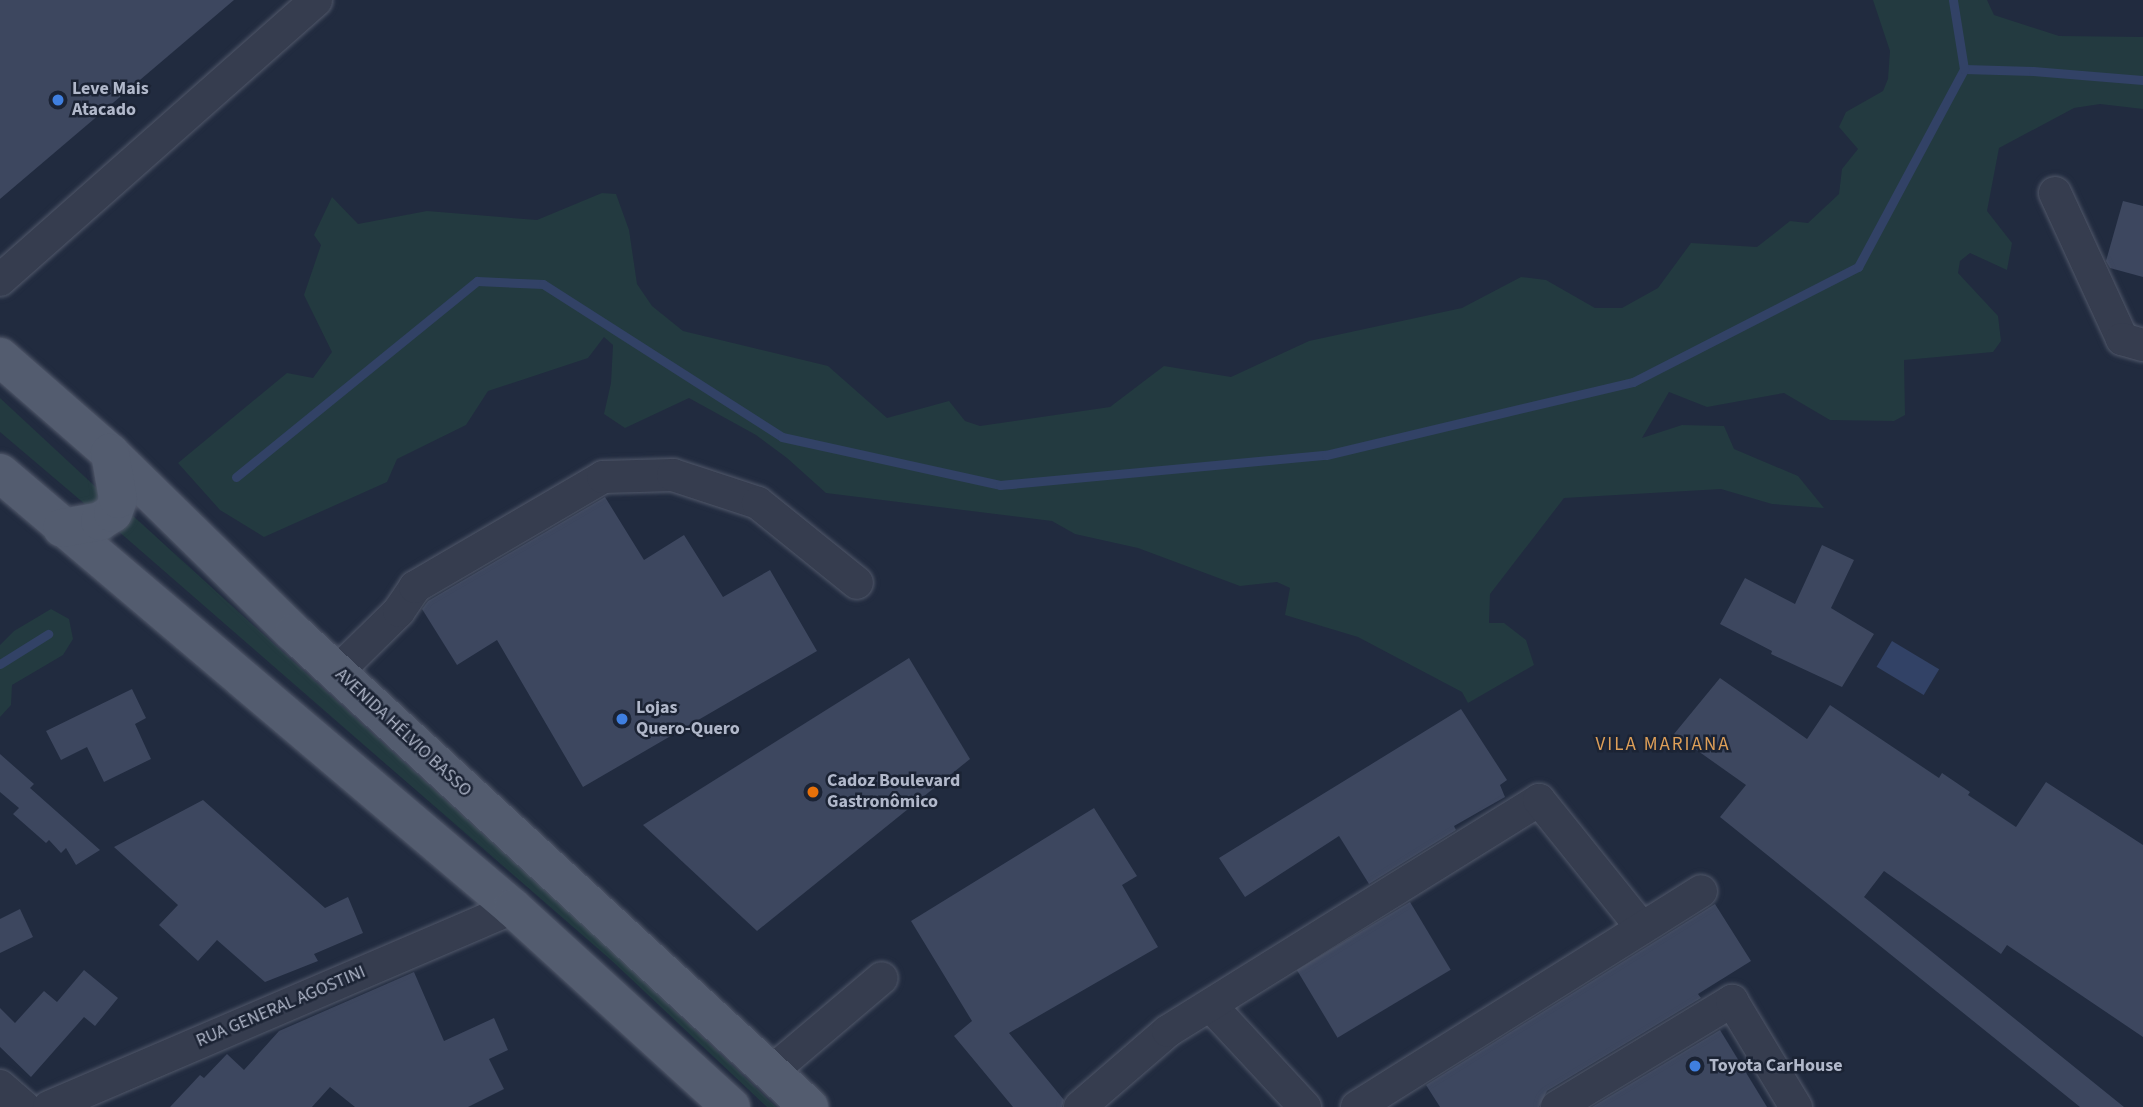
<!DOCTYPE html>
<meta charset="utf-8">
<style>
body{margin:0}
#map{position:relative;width:2143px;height:1107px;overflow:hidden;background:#212b3f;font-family:"Source Sans 3",sans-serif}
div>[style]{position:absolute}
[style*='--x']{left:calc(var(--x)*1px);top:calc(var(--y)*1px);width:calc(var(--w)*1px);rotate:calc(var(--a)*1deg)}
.green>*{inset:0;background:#233a40}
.water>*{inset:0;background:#324266;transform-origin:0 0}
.stream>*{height:9px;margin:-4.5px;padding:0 4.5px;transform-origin:4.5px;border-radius:4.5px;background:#324266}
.building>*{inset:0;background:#3d475f;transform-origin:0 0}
.roads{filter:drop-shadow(0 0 2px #51586a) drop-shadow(0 0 2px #51586a)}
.minor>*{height:32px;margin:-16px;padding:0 16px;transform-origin:16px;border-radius:16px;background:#363d4f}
.major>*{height:38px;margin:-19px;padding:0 19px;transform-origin:19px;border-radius:19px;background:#535c6f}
.dots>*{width:19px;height:19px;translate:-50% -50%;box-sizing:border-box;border:4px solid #1b2334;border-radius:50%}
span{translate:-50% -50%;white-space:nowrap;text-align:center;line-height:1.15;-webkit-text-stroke:5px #1b2334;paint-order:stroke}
.poi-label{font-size:18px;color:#b1b8ca;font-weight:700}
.left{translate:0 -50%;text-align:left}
.street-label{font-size:18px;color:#b1b8ca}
.neighbourhood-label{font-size:19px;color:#de9f58;letter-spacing:2px}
</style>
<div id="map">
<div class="green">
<div style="clip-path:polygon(1873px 0,1987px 0,1994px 15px,2059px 36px,2143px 37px,2143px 109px,2100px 104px,2074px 108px,1999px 148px,1987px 211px,2012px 243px,2007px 270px,1970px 253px,1960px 261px,1958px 273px,1998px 316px,2001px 341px,1993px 352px,1904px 360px,1905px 415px,1894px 421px,1830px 420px,1784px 393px,1707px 407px,1669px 392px,1642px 438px,1682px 425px,1724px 426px,1734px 449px,1798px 476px,1824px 508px,1772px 504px,1721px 489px,1564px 498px,1490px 594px,1489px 623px,1504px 623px,1526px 640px,1534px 665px,1468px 703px,1462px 692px,1358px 637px,1285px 615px,1290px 588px,1277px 582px,1240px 586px,1138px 548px,1075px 534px,1052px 521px,826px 493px,787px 458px,756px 435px,689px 398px,625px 428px,604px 414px,611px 383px,613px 345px,604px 337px,588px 358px,488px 391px,466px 425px,397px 459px,387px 482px,264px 537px,220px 510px,178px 463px,287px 373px,313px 378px,332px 352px,304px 295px,321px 245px,314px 235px,332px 197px,358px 224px,427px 211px,537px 220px,602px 193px,616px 194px,629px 230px,637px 284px,652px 306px,683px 331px,828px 366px,887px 418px,949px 401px,965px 421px,980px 426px,1110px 407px,1164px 366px,1231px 377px,1309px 341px,1462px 308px,1521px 277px,1546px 280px,1595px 308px,1622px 308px,1658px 288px,1691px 243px,1757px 247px,1790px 221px,1808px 223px,1839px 194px,1842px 169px,1858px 149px,1839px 127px,1846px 112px,1883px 91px,1888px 79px,1890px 51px)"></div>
<div style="clip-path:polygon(0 398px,99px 490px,104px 498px,96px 507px,86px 505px,0 432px)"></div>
<div style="clip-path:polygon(131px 514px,615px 954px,776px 1107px,767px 1107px,611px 960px,117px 530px)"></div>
<div style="clip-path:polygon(51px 609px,69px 619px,73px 639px,63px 655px,12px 685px,11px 705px,0 717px,0 645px,14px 631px)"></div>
</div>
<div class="water">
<div style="left:1892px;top:641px;width:55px;height:30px;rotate:31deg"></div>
</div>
<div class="stream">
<div style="--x:1964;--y:69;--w:69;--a:1.7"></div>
<div style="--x:2033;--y:71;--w:110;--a:4.7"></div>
<div style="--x:236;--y:477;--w:311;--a:-39.1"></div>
<div style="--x:477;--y:281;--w:66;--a:2.6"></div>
<div style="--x:543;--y:284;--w:284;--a:32.6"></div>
<div style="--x:782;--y:437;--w:223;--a:12.4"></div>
<div style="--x:1000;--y:485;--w:327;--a:-5.3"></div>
<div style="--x:1326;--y:455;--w:316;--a:-13.4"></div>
<div style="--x:1633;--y:382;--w:253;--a:-27.1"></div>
<div style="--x:1858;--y:267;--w:225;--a:-61.8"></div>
<div style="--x:1964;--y:69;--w:70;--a:-99.1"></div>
<div style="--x:0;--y:664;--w:57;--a:-32"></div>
</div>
<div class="building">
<div style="clip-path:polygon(0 0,234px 0,0 199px)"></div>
<div style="clip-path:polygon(2123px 201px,2143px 206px,2143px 277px,2110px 268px,2106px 261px)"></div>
<div style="clip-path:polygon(605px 497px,644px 560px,684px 535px,723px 597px,770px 570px,817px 651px,583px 787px,497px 640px,457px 665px,422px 609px,428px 601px)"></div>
<div style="clip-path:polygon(1822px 545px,1854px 560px,1831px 608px,1874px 634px,1842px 687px,1771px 654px,1772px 651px,1720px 624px,1745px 578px,1795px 604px)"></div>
<div style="clip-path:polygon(909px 658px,970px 759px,757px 931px,643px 825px)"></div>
<div style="clip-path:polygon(1720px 678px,1807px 739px,1830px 705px,1939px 778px,1942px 773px,1970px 792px,1968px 795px,2016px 827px,2046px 782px,2143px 845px,2143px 1037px,2007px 945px,2001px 954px,1884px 871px,1864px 897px,2124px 1107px,2080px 1107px,1720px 817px,1746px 785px,1674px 734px)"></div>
<div style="clip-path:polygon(132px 689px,146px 718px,135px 724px,151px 759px,104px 782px,87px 747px,61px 760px,46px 731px)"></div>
<div style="clip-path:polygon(1461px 709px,1507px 780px,1500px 785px,1505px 797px,1454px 826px,1456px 830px,1369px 884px,1339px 836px,1245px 897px,1219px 858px)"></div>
<div style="clip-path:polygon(0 754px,34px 784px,30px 788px,100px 850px,76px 865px,66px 848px,61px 853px,49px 840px,46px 843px,13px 814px,19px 808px,0 792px)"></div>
<div style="clip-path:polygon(203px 800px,325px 908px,348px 897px,363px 933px,314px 954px,318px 961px,265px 982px,217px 940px,198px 961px,159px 925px,178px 905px,114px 847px)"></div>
<div style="clip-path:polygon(1094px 808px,1137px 876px,1122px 885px,1158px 947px,1009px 1033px,1064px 1100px,1062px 1107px,1013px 1107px,954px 1036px,972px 1021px,911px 921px)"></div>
<div style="left:1410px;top:902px;width:79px;height:132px;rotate:59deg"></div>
<div style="clip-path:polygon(1715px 904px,1751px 961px,1698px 994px,1701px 998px,1547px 1091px,1539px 1107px,1440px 1107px,1426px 1085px)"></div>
<div style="clip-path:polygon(20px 909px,33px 937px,0 953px,0 919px)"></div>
<div style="clip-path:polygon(84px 970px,118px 998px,95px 1026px,84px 1017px,31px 1077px,0 1047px,0 1008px,15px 1023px,44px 991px,57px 1002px)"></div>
<div style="clip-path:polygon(414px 972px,444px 1041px,494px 1018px,508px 1050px,489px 1059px,504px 1089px,468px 1107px,355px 1107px,330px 1087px,312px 1107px,170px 1107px,200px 1075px,204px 1078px,227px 1054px,244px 1070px,279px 1031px)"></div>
<div style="clip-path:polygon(1720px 1030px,1767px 1107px,1592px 1107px)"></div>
</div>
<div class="roads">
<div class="minor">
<div style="--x:2055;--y:193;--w:161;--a:65.3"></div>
<div style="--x:2122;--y:339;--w:22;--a:16"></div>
<div style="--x:0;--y:280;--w:422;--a:-41.5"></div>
<div style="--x:336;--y:673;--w:88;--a:-44.5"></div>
<div style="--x:399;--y:611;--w:29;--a:-56"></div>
<div style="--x:415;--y:587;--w:218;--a:-30.3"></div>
<div style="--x:603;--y:477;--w:70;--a:-1.6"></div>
<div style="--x:673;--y:475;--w:89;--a:18.2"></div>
<div style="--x:758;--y:503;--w:127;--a:38.9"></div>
<div style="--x:1211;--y:1006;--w:138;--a:47.1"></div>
<div style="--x:771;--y:1072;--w:145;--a:-40.3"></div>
<div style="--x:0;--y:1086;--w:32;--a:41"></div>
<div style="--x:49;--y:1107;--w:505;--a:-23.21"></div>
<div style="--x:1080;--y:1107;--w:116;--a:-40.8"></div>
<div style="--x:1168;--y:1031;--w:437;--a:-31.9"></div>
<div style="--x:1539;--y:800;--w:164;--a:51.2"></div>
<div style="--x:1357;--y:1107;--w:406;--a:-32.1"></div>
<div style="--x:1557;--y:1107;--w:205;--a:-31.2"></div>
<div style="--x:1732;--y:1001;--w:124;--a:58.9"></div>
</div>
<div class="major">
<div style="--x:0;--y:357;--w:146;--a:41.1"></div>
<div style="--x:110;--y:453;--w:257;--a:44.4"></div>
<div style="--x:294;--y:633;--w:700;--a:42.63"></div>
<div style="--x:0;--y:473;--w:673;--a:40.3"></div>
<div style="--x:513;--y:908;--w:295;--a:42.4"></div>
<div style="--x:62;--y:528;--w:39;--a:-10"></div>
<div style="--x:100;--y:521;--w:15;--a:-32"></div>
<div style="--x:113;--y:513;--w:15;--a:-70"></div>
<div style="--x:118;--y:499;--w:47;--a:-99.9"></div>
</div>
</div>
<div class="dots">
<div style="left:58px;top:100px;background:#3f7fe0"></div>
<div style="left:622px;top:719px;background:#3f7fe0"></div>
<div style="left:813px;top:792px;background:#e8710a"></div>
<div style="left:1695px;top:1066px;background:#3f7fe0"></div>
</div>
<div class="poi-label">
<span class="left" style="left:72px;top:100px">Leve Mais<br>Atacado</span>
<span class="left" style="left:636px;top:719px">Lojas<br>Quero-Quero</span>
<span class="left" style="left:827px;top:792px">Cadoz Boulevard<br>Gastronômico</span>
<span class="left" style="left:1709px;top:1066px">Toyota CarHouse</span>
</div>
<div class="street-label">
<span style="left:403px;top:733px;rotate:43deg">AVENIDA HÉLVIO BASSO</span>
<span style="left:281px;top:1007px;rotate:-23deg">RUA GENERAL AGOSTINI</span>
</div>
<div class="neighbourhood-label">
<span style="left:1663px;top:745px">VILA MARIANA</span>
</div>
</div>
